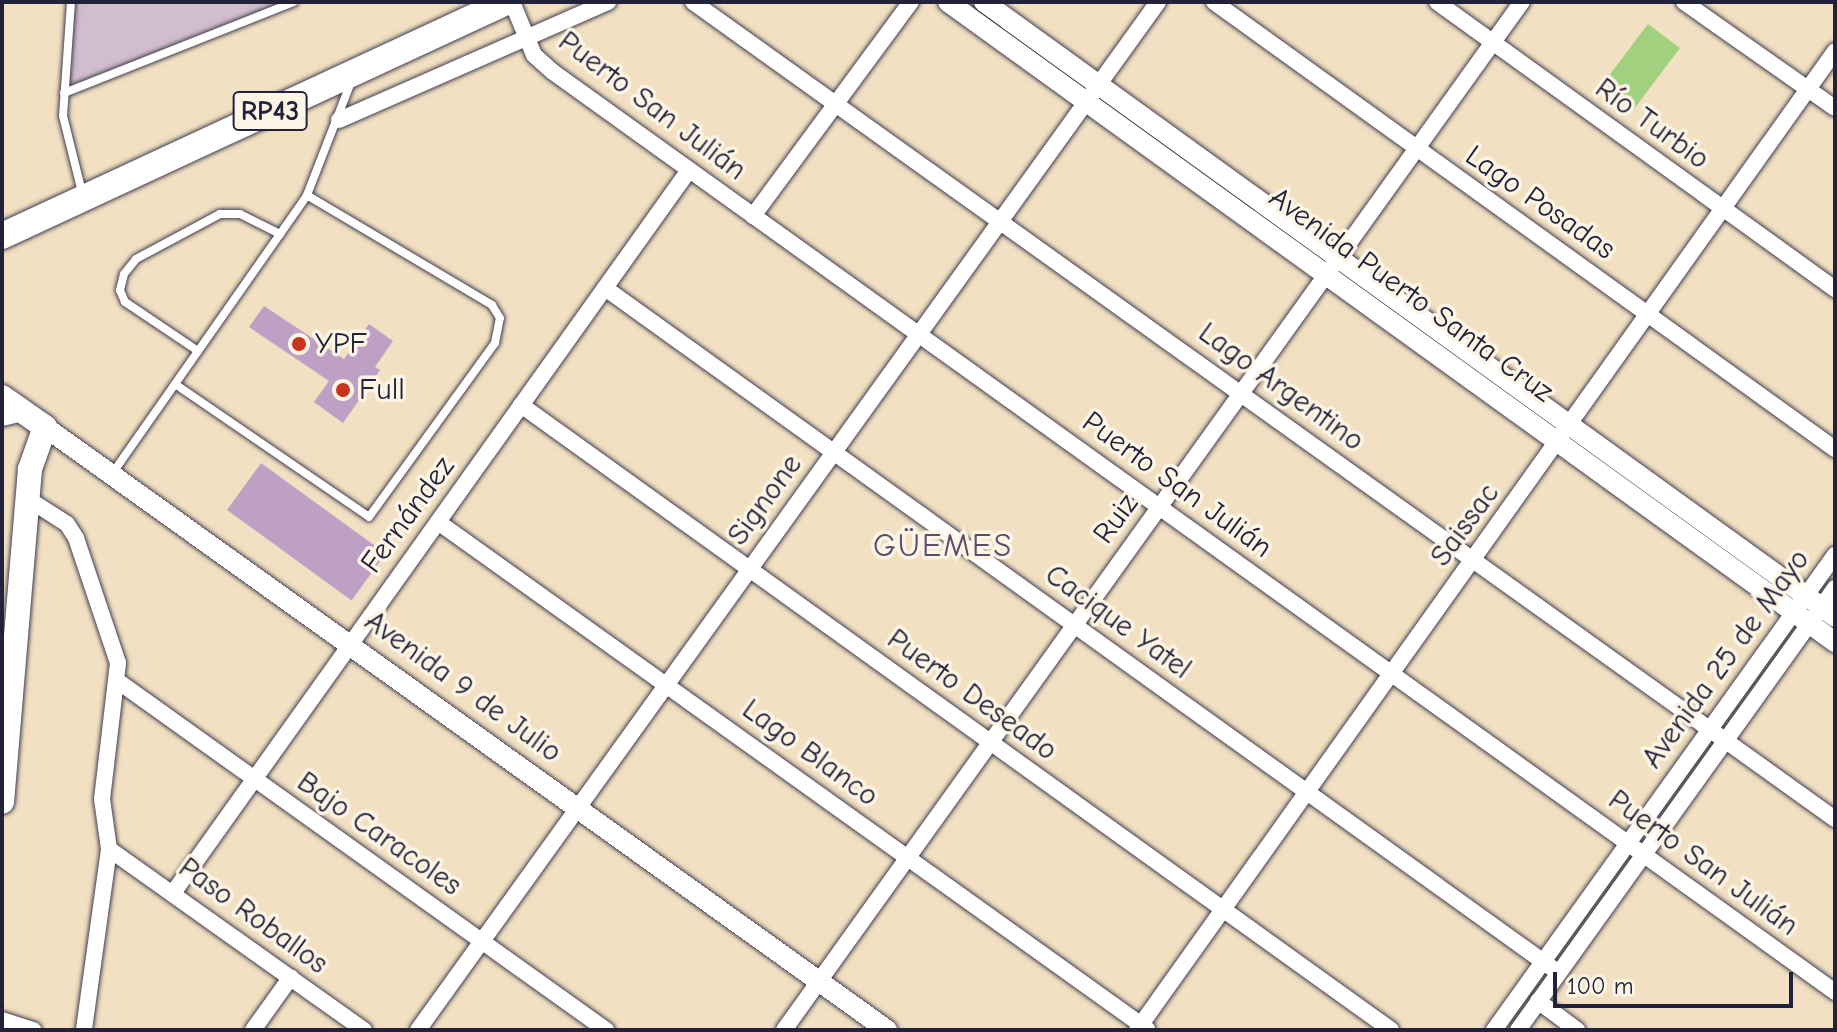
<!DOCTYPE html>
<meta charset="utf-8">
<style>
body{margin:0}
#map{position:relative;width:1837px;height:1032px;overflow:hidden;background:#f2e0c2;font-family:"Comic Neue",sans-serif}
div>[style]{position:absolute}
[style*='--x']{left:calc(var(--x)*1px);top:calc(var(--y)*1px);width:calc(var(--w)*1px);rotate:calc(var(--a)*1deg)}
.industrial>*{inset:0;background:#d1bdcc}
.green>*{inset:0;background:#a1d07f;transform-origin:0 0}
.building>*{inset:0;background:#bea0c4;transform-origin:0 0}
.roads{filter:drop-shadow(0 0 2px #413e4f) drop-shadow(0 0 2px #413e4f)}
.service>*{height:8px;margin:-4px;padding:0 4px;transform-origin:4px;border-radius:4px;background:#fff}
.minor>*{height:16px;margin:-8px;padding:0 8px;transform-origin:8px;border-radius:8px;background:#fff}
.tertiary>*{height:20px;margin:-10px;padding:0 10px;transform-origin:10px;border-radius:10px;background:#fff}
.secondary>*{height:24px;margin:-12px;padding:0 12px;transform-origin:12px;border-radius:12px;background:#fff}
.primary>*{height:26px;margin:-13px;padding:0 13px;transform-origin:13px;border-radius:13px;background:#fff}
.dots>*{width:22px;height:22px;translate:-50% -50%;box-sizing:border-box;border:4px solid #fcf5e5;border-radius:50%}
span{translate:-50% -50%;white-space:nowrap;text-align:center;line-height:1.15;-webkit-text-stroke:7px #fcf5e5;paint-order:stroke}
.shield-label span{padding:2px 6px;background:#fcf5e5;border:2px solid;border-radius:6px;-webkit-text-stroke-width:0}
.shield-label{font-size:28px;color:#22223b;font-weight:700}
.street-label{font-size:30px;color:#22223b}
.poi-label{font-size:30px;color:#22223b}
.left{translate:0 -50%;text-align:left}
.neighbourhood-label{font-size:32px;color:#594e6b;letter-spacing:2px}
.frame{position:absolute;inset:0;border:4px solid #22223b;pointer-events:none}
.scale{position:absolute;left:1553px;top:972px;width:240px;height:36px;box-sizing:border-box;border:4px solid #22223b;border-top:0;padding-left:10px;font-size:24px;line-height:28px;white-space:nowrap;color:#22223b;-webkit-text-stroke:6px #fcf5e5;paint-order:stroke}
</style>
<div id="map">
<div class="industrial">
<div style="clip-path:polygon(71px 2px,294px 2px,64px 93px)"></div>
</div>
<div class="green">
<div style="left:1648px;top:24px;width:40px;height:77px;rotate:37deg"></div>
</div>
<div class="building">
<div style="clip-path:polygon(264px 306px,344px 359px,369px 324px,393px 341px,375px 367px,380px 370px,343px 423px,314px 402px,329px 381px,249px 327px)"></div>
<div style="left:261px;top:463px;width:154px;height:58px;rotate:36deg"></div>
</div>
<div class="roads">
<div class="service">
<div style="--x:71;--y:2;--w:114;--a:94"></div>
<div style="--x:63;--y:116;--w:82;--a:76"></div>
<div style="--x:64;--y:93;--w:247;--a:-21.6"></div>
<div style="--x:198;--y:351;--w:88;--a:-146.1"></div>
<div style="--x:125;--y:302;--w:13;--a:-113"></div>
<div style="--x:120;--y:290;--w:16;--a:-76"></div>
<div style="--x:124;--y:274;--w:19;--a:-51"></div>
<div style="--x:136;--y:259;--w:95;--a:-28.2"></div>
<div style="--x:220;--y:214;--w:20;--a:0"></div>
<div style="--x:240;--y:214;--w:45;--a:26.6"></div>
<div style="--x:175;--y:384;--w:235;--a:34.4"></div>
<div style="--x:369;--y:517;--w:215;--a:-54.1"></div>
<div style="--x:495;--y:343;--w:25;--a:-79"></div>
<div style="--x:500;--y:318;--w:15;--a:-122"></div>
<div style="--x:492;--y:305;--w:215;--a:-149.3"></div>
<div style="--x:112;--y:474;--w:340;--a:-55"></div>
<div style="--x:307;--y:195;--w:121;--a:-68.7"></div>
</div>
<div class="minor">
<div style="--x:512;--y:2;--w:57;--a:67.5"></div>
<div style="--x:534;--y:55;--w:25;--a:42"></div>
<div style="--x:553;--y:72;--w:1578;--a:35.66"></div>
<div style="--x:693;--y:2;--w:1404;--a:35.58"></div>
<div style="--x:1214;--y:2;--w:765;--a:35.75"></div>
<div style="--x:1437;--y:2;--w:491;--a:35.8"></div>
<div style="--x:1684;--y:2;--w:184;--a:35.1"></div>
<div style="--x:339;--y:120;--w:294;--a:-23.7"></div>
<div style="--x:753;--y:216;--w:266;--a:-53.6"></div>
<div style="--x:605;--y:288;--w:1174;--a:35.68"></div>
<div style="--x:521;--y:405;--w:1071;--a:35.69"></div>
<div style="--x:28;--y:499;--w:46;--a:32.7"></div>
<div style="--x:67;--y:524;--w:17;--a:57"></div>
<div style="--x:76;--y:538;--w:132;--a:71.4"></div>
<div style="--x:118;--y:663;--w:137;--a:96.7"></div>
<div style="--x:102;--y:799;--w:50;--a:82"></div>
<div style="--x:109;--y:849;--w:183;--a:97.9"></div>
<div style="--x:438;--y:522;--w:872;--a:35.57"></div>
<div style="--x:119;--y:682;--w:599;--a:35.55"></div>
<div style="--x:109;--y:849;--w:313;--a:35.4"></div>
<div style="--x:173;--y:893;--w:888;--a:-54.48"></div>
<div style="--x:1538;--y:1001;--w:49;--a:36.6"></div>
<div style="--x:2;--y:1020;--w:33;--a:18"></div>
<div style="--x:253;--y:1030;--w:65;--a:-54.4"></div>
<div style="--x:418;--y:1030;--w:1267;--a:-54.25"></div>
<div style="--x:784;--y:1030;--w:1265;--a:-54.33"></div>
<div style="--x:1137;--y:1030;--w:1202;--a:-54.51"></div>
<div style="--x:1494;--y:1030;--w:585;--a:-54.33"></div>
<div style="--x:1518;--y:1030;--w:544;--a:-54.35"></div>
</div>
<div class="tertiary">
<div style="--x:948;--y:2;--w:1094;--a:35.81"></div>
<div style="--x:984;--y:2;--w:1050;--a:35.85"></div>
<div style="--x:45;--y:427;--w:1036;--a:35.61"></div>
</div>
<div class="secondary">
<div style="--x:2;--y:397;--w:52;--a:34.9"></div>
<div style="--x:45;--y:427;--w:45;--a:109.7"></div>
<div style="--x:30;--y:469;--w:334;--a:94.8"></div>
</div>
<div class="primary">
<div style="--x:2;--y:236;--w:556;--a:-24.9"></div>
<div style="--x:2;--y:413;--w:16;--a:-14"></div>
</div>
</div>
<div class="dots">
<div style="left:299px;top:344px;background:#c8321e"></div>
<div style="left:343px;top:390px;background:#c8321e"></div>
</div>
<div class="shield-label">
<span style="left:270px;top:111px">RP43</span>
</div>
<div class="street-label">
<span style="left:652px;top:106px;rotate:37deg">Puerto San Julián</span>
<span style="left:1652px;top:124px;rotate:36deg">Río Turbio</span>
<span style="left:1540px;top:203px;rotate:35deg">Lago Posadas</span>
<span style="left:1411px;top:295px;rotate:36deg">Avenida Puerto Santa Cruz</span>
<span style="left:1281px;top:387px;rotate:36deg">Lago Argentino</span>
<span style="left:1177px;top:485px;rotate:36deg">Puerto San Julián</span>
<span style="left:765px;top:500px;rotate:-54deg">Signone</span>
<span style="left:408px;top:515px;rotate:-54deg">Fernández</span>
<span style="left:1116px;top:519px;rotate:-54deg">Ruiz</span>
<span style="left:1465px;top:525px;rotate:-54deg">Saissac</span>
<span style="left:1118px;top:622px;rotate:36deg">Cacique Yatel</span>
<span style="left:1726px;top:659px;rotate:-54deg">Avenida 25 de Mayo</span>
<span style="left:463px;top:687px;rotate:36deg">Avenida 9 de Julio</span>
<span style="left:972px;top:695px;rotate:36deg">Puerto Deseado</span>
<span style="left:810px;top:753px;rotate:36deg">Lago Blanco</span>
<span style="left:379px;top:834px;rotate:35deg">Bajo Caracoles</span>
<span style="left:1703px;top:863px;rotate:36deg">Puerto San Julián</span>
<span style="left:253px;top:916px;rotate:36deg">Paso Roballos</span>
</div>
<div class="poi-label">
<span class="left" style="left:315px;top:344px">YPF</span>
<span class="left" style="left:359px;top:390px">Full</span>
</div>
<div class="neighbourhood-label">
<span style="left:943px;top:546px">GÜEMES</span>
</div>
<div class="frame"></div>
<div class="scale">100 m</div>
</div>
